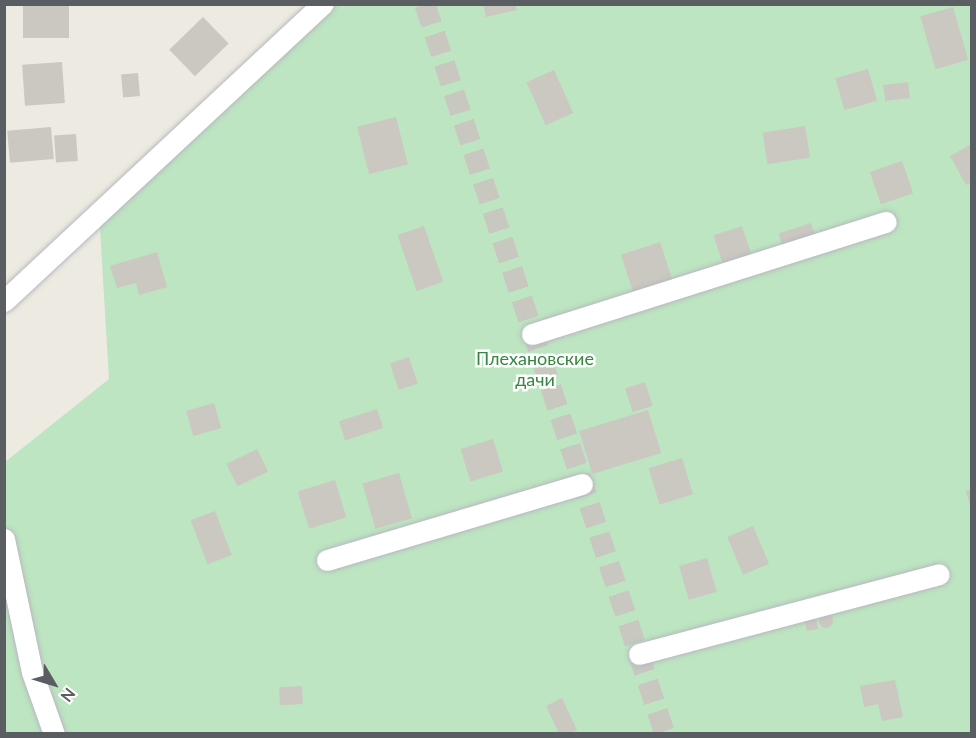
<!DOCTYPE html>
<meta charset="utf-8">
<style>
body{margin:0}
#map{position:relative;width:976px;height:738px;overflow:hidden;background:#edebe1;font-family:Lato,sans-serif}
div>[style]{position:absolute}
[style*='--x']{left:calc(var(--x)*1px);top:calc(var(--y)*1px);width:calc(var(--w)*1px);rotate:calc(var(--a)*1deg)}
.green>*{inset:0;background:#bde5c1}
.building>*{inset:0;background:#cac8c1;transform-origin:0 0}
.round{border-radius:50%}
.street-tunnel>*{height:21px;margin-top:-10.5px;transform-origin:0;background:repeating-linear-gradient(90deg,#c8c8c1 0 21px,transparent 0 31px)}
.roads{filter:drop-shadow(0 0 2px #b7b9be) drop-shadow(0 0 2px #b7b9be)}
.street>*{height:21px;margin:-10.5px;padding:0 10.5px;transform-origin:10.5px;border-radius:10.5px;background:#fff}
span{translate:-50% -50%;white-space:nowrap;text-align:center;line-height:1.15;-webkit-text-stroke:5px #fff;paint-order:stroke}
.park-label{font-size:18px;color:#358640}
.frame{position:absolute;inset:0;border:6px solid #5a5d62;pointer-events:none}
.north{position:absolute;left:24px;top:654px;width:60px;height:60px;-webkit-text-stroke:4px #fff;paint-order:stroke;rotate:128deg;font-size:16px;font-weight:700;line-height:24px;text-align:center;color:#5a5d62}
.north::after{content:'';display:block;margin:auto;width:21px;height:27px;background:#5a5d62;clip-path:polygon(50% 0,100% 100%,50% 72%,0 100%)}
</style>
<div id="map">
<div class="green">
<div style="clip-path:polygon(323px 5px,971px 5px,971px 733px,5px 734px,5px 462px,109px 379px,99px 213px)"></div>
</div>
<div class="building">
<div style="left:23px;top:4px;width:46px;height:34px"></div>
<div style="clip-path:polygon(483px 4px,515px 4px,517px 10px,486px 17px)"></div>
<div style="left:953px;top:7px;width:55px;height:34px;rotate:74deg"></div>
<div style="left:203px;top:17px;width:37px;height:47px;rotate:46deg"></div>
<div style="left:62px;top:62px;width:41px;height:40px;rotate:86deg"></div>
<div style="left:868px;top:69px;width:33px;height:34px;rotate:74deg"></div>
<div style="left:554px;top:70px;width:47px;height:30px;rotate:66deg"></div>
<div style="left:138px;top:73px;width:23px;height:17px;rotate:85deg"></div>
<div style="left:908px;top:82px;width:16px;height:25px;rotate:83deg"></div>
<div style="left:396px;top:117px;width:49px;height:40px;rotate:76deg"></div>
<div style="left:805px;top:126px;width:32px;height:43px;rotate:81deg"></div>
<div style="left:51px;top:127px;width:32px;height:44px;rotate:85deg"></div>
<div style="left:76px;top:134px;width:27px;height:22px;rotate:86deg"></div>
<div style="clip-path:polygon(972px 144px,972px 182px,966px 185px,950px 156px)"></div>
<div style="left:902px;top:161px;width:34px;height:34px;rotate:71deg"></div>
<div style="left:811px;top:223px;width:19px;height:34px;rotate:72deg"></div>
<div style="left:424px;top:226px;width:59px;height:28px;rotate:71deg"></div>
<div style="left:742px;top:226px;width:46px;height:30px;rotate:72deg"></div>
<div style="left:660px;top:242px;width:51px;height:41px;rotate:72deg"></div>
<div style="clip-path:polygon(157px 252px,167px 287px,139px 295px,136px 283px,117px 288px,110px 266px)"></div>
<div style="left:409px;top:357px;width:28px;height:20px;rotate:72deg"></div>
<div style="left:645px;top:382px;width:25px;height:21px;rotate:72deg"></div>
<div style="left:214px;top:403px;width:26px;height:29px;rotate:74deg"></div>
<div style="left:377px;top:409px;width:20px;height:40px;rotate:72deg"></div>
<div style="left:648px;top:410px;width:45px;height:72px;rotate:73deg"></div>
<div style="left:493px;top:439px;width:34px;height:34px;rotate:73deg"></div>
<div style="left:257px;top:449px;width:25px;height:34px;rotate:64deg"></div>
<div style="left:682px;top:458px;width:38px;height:35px;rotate:73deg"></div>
<div style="left:399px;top:473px;width:47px;height:38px;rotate:74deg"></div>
<div style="left:335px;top:480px;width:39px;height:39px;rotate:73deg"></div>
<div style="clip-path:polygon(972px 489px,972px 509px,971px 509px,966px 491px)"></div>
<div style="left:215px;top:511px;width:47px;height:26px;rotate:69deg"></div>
<div style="left:753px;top:526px;width:41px;height:28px;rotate:67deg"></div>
<div style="left:707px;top:558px;width:35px;height:29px;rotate:74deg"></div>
<div class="round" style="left:819px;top:614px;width:14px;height:14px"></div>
<div style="clip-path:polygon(816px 617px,818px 629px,807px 631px,804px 620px)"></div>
<div style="clip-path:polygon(895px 680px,903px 717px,882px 721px,878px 704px,864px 707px,860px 686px)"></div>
<div style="left:302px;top:686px;width:18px;height:23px;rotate:87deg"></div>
<div style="clip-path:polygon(562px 698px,577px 730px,569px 734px,559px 734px,546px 706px)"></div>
</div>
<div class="street-tunnel">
<div style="--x:425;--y:4;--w:768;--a:71.8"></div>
</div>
<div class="roads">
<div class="street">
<div style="--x:4;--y:301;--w:436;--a:-43"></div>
<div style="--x:532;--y:334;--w:371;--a:-17.6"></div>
<div style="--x:4;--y:539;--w:136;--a:78.1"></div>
<div style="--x:32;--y:672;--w:66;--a:70.5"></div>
<div style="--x:327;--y:560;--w:266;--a:-16.6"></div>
<div style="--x:639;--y:654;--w:310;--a:-14.9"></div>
</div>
</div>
<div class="park-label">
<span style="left:535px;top:369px">Плехановские<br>дачи</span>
</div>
<div class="frame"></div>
<div class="north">N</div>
</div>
